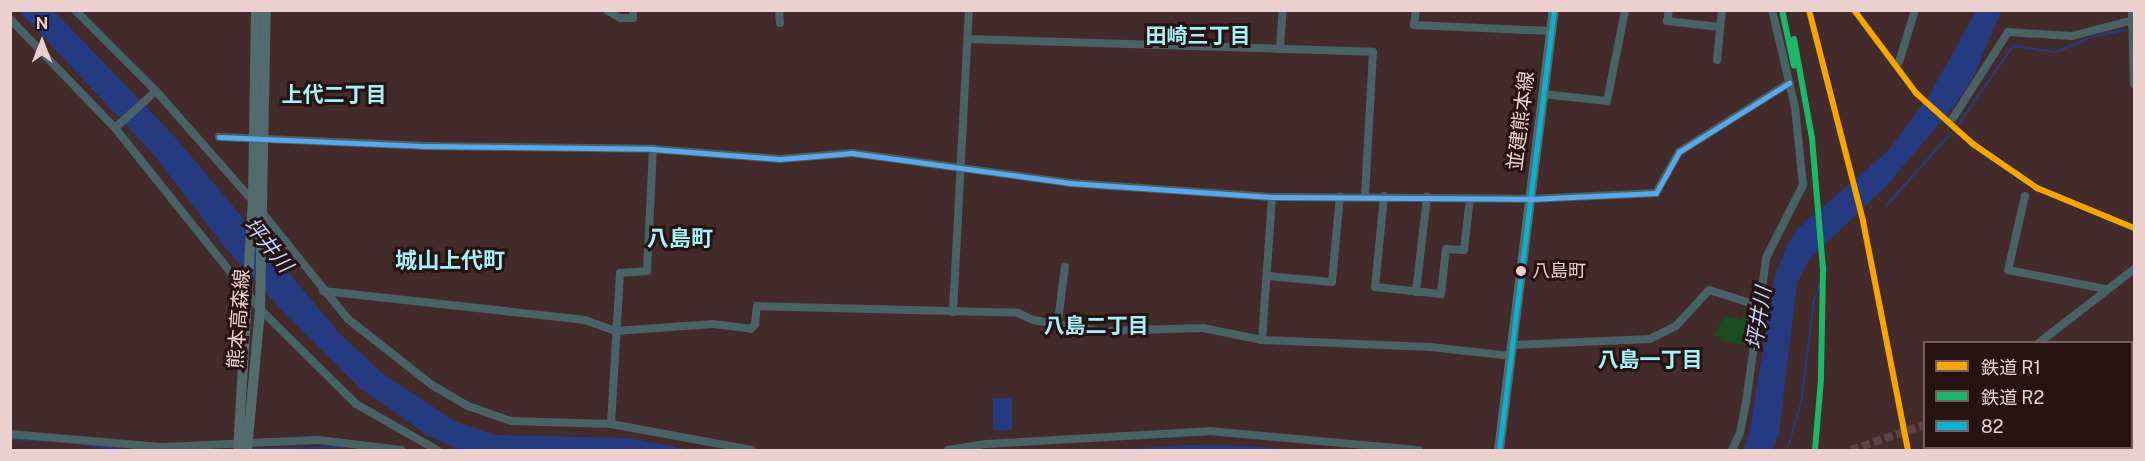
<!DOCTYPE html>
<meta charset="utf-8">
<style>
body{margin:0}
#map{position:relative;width:2145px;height:461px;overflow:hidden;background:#422b2a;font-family:"Public Sans","Noto Sans JP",sans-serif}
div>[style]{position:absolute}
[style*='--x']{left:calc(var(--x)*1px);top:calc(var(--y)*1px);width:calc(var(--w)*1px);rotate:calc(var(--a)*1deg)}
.green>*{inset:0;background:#194d1f}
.water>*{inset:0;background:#253b81;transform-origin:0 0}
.stream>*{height:2px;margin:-1px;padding:0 1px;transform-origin:1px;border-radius:1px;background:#253b81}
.minor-tunnel>*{height:8px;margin-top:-4px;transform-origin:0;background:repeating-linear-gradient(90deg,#5c4442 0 8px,transparent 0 12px)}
.minor>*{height:8px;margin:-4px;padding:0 4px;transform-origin:4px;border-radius:4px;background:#496266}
.major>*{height:10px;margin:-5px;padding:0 5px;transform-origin:5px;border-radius:5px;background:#526c6e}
.bus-1>*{height:4.5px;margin:-2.25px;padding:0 2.25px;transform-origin:2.25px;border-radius:2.25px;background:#0dafd3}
.bus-2>*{height:4.5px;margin:-2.25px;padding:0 2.25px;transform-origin:2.25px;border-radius:2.25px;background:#5aa8eb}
.rail-1>*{height:6px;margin:-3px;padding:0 3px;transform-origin:3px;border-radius:3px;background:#f7a600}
.rail-2>*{height:6px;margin:-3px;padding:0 3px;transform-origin:3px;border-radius:3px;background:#1ab867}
.dots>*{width:16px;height:16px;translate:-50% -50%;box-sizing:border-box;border:3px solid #251211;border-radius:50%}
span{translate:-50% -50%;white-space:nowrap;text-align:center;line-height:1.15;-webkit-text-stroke:6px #251211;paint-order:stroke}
.bus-label{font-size:18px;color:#ecd0cd}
.left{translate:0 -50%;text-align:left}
.street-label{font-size:20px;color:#ecd0cd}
.neighbourhood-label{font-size:21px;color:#a2f3fd;font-weight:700}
.water-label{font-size:21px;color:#bfd3ff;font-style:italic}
.quarter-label{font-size:22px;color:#a2f3fd;font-weight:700}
.frame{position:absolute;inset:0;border:12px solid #ecd0cd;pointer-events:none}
.legend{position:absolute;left:1923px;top:341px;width:210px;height:108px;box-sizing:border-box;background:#251211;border:2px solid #755e5c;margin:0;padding:8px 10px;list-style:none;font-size:18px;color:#ecd0cd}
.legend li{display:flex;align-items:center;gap:12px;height:30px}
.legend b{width:30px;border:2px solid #755e5c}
.north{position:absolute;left:12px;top:12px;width:60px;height:60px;-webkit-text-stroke:4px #251211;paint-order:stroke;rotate:0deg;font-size:16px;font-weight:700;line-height:24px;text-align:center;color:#ecd0cd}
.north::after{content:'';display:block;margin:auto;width:21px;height:27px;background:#ecd0cd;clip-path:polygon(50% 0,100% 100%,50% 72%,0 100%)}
</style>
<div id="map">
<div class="green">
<div style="clip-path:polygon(1748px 308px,1753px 309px,1748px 345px,1721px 341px,1721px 337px,1714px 336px,1725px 315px,1741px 320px)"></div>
</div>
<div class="water">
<div style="clip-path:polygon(19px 11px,54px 11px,174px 136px,340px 334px,383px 374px,456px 422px,496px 435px,630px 438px,691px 450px,460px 450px,430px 437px,361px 389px,284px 313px,222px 244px,154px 155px)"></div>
<div style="clip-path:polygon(1976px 11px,2001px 11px,1974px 76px,1954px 106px,1889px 183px,1809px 260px,1797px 283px,1779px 433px,1773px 450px,1743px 450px,1749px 435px,1775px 275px,1788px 244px,1798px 228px,1888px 151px,1929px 96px)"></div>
<div style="left:993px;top:398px;width:19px;height:32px"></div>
<div style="clip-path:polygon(1190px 445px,1245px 446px,1305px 450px,1107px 450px)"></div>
</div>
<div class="stream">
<div style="--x:1956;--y:128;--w:100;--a:-55.2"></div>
<div style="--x:2013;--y:46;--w:43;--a:7.9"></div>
<div style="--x:2056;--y:52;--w:41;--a:-22.8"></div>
<div style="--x:2094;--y:36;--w:32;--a:-11"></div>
<div style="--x:1886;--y:206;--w:99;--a:-48.3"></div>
<div style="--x:10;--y:439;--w:37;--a:3"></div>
<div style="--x:80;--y:444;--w:44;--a:7.8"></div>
<div style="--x:252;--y:449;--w:91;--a:-1.3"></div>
<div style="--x:216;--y:450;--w:17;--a:0"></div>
<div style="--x:1787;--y:450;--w:49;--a:-73.4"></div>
<div style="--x:1801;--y:403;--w:104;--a:-82.8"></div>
<div style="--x:1814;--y:300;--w:35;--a:-68"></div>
</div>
<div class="minor-tunnel">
<div style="--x:1851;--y:450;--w:77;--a:-18.9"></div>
</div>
<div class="minor">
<div style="--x:75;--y:10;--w:115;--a:45"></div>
<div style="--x:156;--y:91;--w:147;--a:48.6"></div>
<div style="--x:253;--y:201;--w:151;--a:51.2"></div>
<div style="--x:348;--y:319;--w:107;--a:38.2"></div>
<div style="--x:432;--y:385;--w:42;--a:30.3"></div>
<div style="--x:468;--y:406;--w:46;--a:19.2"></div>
<div style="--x:511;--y:421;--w:100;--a:1.7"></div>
<div style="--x:611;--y:424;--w:143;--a:10.4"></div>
<div style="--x:607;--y:10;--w:15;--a:32"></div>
<div style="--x:620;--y:18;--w:13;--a:0"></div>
<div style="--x:633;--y:18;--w:8;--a:-90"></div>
<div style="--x:779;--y:10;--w:13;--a:86"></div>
<div style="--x:1416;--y:10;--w:15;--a:98"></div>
<div style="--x:1414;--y:25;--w:137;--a:2.5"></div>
<div style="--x:1669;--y:10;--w:11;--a:100"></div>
<div style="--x:1667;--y:21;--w:53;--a:6.5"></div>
<div style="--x:2132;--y:10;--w:74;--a:88.5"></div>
<div style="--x:10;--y:19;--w:151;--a:46.1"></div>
<div style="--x:115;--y:128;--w:232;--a:51.3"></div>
<div style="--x:260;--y:309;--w:135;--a:44.7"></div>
<div style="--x:356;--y:404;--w:93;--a:29.6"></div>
<div style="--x:968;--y:39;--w:405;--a:1.8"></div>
<div style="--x:1373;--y:52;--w:144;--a:93.2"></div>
<div style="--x:1280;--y:49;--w:39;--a:-86"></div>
<div style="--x:1717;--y:60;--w:50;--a:-84.3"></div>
<div style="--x:1899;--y:62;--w:54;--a:-72.9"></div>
<div style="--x:1543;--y:94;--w:64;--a:6.2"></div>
<div style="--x:1607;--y:101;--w:92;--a:-78.7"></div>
<div style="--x:1953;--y:118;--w:102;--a:-57.4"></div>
<div style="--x:2008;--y:32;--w:64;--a:3.6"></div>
<div style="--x:2072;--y:36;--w:63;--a:-14.7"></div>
<div style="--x:115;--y:128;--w:55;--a:-42.1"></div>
<div style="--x:219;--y:137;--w:203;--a:2.5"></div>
<div style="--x:422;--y:146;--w:231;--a:0.7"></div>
<div style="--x:653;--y:149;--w:127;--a:4.5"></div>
<div style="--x:780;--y:159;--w:72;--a:-4.8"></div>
<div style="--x:852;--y:153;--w:220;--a:7.8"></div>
<div style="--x:1070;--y:183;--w:202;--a:4"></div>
<div style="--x:1272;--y:197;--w:258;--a:0.4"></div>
<div style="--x:1530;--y:199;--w:126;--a:-2.7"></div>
<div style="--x:1656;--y:193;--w:47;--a:-60.7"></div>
<div style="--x:1679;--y:152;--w:130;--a:-32.1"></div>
<div style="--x:1384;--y:196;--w:91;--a:95.6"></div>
<div style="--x:1375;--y:287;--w:66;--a:6.1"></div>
<div style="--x:1441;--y:294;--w:45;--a:-83.7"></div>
<div style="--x:1446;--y:249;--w:18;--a:3"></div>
<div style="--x:1464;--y:250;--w:52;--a:-83.4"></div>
<div style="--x:2025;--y:196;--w:76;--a:102.9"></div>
<div style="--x:2008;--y:270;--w:100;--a:11"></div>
<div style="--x:1267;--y:276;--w:65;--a:5.3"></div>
<div style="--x:1332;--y:282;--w:86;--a:-84.7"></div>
<div style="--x:323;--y:291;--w:264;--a:6.3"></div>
<div style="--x:585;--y:320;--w:33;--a:20"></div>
<div style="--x:616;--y:331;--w:97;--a:-4.1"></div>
<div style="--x:713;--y:324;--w:38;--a:7"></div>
<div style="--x:751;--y:329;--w:6;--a:-51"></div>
<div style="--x:755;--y:324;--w:18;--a:-84"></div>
<div style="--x:757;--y:306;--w:261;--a:1.5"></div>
<div style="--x:1018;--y:313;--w:17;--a:25"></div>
<div style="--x:1033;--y:320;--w:66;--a:9.6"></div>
<div style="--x:1098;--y:331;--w:105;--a:-1.6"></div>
<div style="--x:1203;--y:328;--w:60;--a:11.5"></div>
<div style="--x:1262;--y:340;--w:168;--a:2.4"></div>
<div style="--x:1430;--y:347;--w:81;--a:6.3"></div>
<div style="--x:1416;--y:292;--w:96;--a:-83.4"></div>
<div style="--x:953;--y:312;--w:302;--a:-87"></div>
<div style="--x:1058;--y:322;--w:56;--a:-82.9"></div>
<div style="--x:1262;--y:340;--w:143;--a:-86"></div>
<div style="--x:2040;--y:342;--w:119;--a:-37.8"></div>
<div style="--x:1512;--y:345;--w:138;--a:-2.5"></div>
<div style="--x:1650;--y:339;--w:29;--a:-27"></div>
<div style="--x:1676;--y:326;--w:49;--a:-47.5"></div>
<div style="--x:1709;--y:290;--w:50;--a:17.4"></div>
<div style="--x:611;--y:424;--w:151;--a:-86.6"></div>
<div style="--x:620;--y:273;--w:27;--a:-4"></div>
<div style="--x:647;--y:271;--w:122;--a:-87.2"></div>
<div style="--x:10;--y:434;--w:154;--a:4.9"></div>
<div style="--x:163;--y:447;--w:155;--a:-2.6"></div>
<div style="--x:318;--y:440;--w:84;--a:6.9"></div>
<div style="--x:948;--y:450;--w:38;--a:-9"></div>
<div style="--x:986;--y:444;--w:223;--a:-3.3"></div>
<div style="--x:1209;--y:431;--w:211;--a:5.2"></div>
<div style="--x:1732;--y:450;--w:19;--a:-65"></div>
<div style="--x:1740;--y:433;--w:31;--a:-79"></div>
<div style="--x:1746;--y:403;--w:146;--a:-82.1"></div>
<div style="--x:1766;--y:258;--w:82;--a:-63.1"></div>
<div style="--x:1803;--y:185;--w:78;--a:-95.9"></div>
<div style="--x:1795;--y:107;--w:100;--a:-103.3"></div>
</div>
<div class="major">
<div style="--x:238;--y:450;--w:249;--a:-86.6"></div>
<div style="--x:253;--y:201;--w:191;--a:-89.1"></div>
<div style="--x:247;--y:450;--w:142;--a:-84.7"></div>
<div style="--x:260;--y:309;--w:299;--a:-88.9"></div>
<div style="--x:1499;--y:450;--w:443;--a:-82.9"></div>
</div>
<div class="bus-1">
<div style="--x:1499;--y:450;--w:443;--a:-82.9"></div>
</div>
<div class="bus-2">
<div style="--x:219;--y:137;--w:203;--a:2.5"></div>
<div style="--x:422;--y:146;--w:231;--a:0.7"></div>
<div style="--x:653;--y:149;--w:127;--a:4.5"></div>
<div style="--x:780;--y:159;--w:72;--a:-4.8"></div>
<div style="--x:852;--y:153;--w:220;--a:7.8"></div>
<div style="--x:1070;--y:183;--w:202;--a:4"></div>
<div style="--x:1272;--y:197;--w:258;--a:0.4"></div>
<div style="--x:1530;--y:199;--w:126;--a:-2.7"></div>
<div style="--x:1656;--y:193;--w:47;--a:-60.7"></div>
<div style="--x:1679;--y:152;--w:130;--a:-32.1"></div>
</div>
<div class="rail-1">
<div style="--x:1809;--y:10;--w:218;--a:75.6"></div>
<div style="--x:1863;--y:221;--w:233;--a:78.9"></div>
<div style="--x:1854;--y:10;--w:104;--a:53.2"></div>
<div style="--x:1916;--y:93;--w:76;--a:41.8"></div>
<div style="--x:1973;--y:144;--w:78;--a:34.5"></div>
<div style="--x:2037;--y:188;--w:105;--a:22.4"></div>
</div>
<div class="rail-2">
<div style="--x:1782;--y:10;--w:57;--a:77.9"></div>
<div style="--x:1794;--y:39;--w:101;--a:79.7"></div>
<div style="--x:1812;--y:138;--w:132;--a:85.2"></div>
<div style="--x:1823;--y:270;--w:109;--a:91.1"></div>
<div style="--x:1821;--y:379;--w:71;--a:94.8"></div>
</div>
<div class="dots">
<div style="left:1521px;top:271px;background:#ecd0cd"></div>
</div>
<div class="bus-label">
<span class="left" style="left:1532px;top:271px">八島町</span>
</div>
<div class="street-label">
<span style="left:1521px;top:121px;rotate:-83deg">並建熊本線</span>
<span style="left:239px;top:319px;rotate:-86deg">熊本高森線</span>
</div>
<div class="neighbourhood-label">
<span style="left:1198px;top:36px">田崎三丁目</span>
<span style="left:334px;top:95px">上代二丁目</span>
<span style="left:1096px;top:326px">八島二丁目</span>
<span style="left:1650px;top:360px">八島一丁目</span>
</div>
<div class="water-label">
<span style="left:268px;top:245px;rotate:51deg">坪井川</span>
<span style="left:1759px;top:318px;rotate:-81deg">坪井川</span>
</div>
<div class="quarter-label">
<span style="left:680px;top:239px">八島町</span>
<span style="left:450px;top:261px">城山上代町</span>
</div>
<div class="frame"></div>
<ul class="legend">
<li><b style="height:8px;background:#f7a600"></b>鉄道 R1</li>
<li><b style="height:8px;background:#1ab867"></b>鉄道 R2</li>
<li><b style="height:8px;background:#0dafd3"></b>82</li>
</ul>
<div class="north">N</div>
</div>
